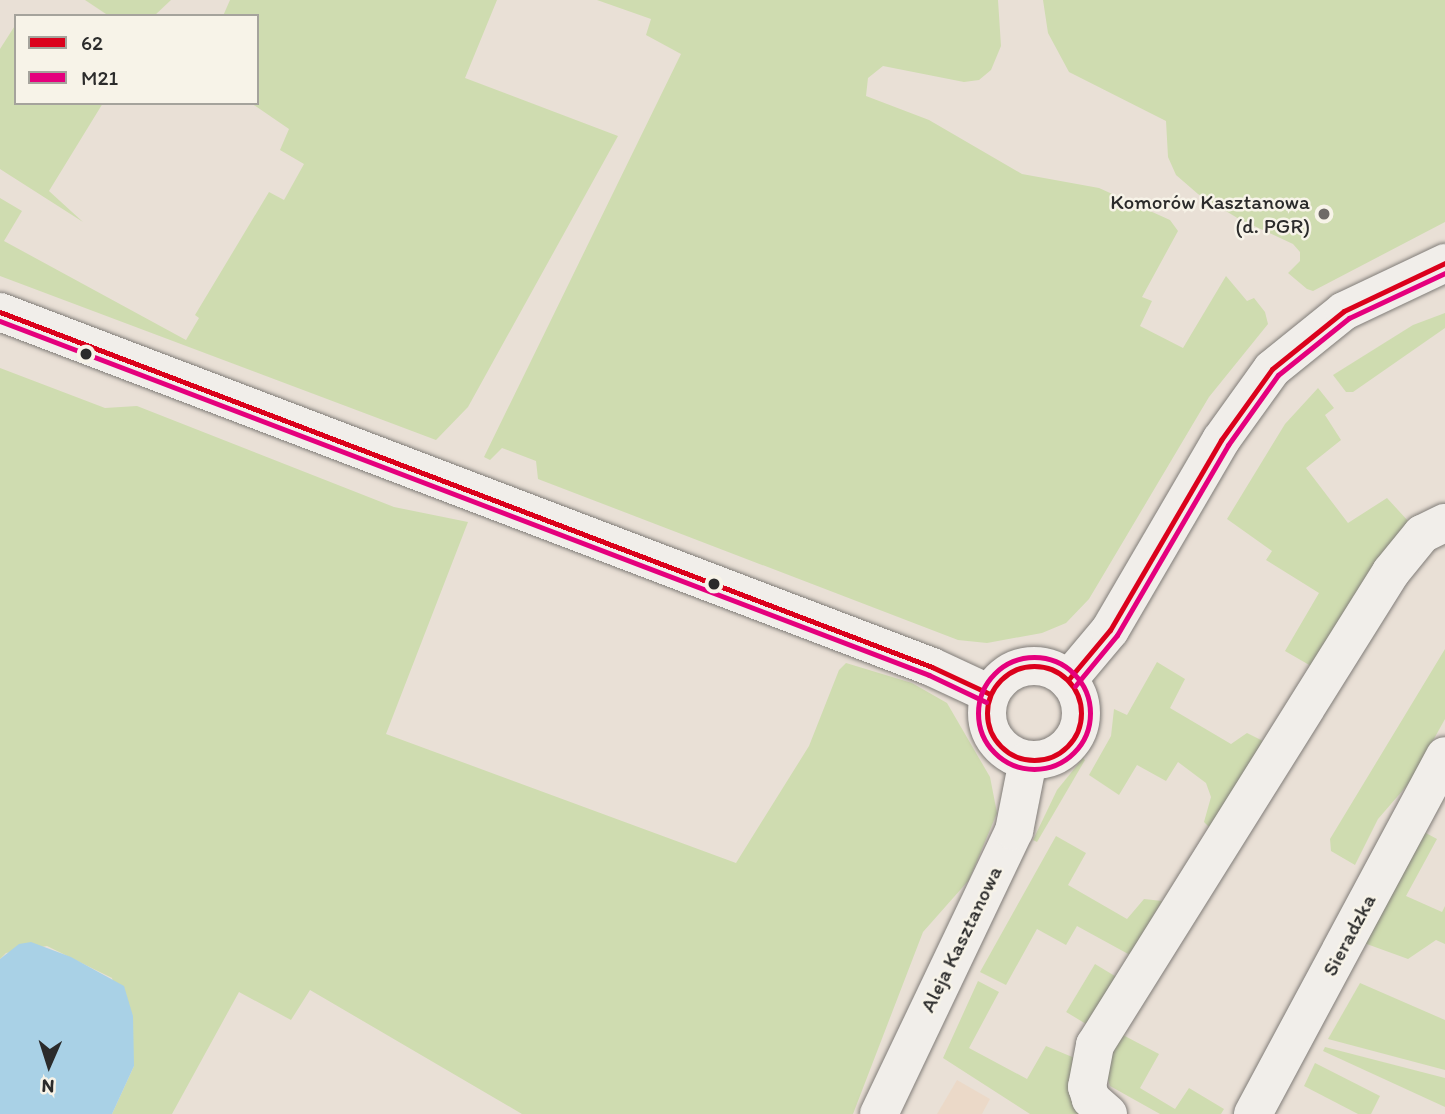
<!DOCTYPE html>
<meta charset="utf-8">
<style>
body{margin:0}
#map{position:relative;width:1445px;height:1114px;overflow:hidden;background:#e9e0d6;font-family:Itim,sans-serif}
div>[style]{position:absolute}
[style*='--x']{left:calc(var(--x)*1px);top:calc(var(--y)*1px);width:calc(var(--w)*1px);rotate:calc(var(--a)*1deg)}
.built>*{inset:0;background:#ebd9c8}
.green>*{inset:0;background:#cfdcb0;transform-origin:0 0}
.water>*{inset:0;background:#a9d1e6}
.roads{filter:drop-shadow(0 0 2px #807c78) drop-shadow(0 0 2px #807c78)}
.street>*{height:38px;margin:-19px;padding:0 19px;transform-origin:19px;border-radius:19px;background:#f1eeea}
.secondary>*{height:38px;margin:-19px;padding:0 19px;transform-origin:19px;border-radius:19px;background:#f1eeea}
.secondary>.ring{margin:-19px;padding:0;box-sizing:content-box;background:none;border:38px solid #f1eeea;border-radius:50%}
.bus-1>*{height:5px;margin:-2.5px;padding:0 2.5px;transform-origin:2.5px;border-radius:2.5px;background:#db011c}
.bus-1>.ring{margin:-2.5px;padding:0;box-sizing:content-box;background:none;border:5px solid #db011c;border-radius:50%}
.bus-2>*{height:5px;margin:-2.5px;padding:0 2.5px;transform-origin:2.5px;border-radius:2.5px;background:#e5007d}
.bus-2>.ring{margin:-2.5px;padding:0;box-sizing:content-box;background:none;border:5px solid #e5007d;border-radius:50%}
.dots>*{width:19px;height:19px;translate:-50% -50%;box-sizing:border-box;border:4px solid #f7f3e8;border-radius:50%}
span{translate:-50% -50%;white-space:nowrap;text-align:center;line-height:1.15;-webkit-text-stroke:5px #f7f3e8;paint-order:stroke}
.poi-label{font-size:21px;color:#2b2b2b}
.right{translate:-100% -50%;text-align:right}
.street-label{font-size:21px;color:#2b2b2b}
.legend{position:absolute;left:14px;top:14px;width:245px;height:91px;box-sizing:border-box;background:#f7f3e8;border:2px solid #a5a39c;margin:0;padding:9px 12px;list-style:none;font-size:21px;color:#2b2b2b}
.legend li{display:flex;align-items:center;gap:14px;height:35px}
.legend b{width:35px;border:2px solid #a5a39c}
.north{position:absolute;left:14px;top:1030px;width:70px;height:70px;-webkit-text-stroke:5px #f7f3e8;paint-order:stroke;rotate:183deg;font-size:19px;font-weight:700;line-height:28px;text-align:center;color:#2b2b2b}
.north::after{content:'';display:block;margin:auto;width:24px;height:32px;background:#2b2b2b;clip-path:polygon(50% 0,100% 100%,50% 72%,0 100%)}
</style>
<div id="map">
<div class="built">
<div style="clip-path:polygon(957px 1080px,990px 1099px,982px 1114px,937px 1114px)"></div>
</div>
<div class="green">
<div style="clip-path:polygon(85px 0,171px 0,154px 16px,109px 16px)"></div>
<div style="clip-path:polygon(230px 0,497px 0,465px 78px,618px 136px,468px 407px,436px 440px,0 276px,0 198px,22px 211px,4px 241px,186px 340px,199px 318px,195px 315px,269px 192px,284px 200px,304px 164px,280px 150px,289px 129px,251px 103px,257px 103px,257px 16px,223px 16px)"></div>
<div style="clip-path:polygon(597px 0,998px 0,1001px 46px,991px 70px,979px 80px,964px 82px,883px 66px,868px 78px,866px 96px,929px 120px,1022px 174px,1099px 188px,1170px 220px,1178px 231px,1142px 297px,1152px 301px,1140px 326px,1183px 348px,1226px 276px,1247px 301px,1254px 298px,1265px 312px,1268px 324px,1209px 397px,1089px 599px,1066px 623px,1042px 633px,987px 643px,958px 640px,538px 479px,536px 461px,502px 448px,490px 460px,484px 457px,681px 54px,646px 35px,651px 19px)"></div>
<div style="clip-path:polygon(1043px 0,1445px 0,1445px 222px,1313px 291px,1307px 289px,1288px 273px,1300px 261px,1300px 252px,1293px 244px,1239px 219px,1198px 194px,1176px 175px,1168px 157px,1166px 121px,1069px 72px,1048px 33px)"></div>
<div style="clip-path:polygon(16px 24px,16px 103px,103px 103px,49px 191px,83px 222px,0 169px,0 49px)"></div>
<div style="clip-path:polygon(1445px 313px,1445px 328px,1353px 392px,1346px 392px,1333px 375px,1413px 325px)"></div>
<div style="clip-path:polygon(0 368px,105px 408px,137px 406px,394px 507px,468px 522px,386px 734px,736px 863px,809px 746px,839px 670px,846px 663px,912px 683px,947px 703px,990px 777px,997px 813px,969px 880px,923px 932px,853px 1114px,522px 1114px,310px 990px,291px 1020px,239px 992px,172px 1114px,112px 1114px,134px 1066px,112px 978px,47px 946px,6px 953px,0 959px)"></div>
<div style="clip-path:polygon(1318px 388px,1334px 408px,1325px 415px,1341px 440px,1306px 468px,1348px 523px,1387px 498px,1409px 522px,1311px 666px,1285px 651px,1319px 593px,1266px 560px,1272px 551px,1227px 519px,1285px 424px)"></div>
<div style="clip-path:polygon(1445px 649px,1445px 719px,1410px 782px,1378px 819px,1355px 865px,1331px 851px,1330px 839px)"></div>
<div style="clip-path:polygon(1157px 662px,1185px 679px,1170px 708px,1231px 744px,1247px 733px,1263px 741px,1210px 828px,1204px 822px,1211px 797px,1206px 783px,1178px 762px,1166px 781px,1137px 765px,1119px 795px,1089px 775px,1111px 736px,1114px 709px,1127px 715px)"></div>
<div style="clip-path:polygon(1083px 758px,1085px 760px,1037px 842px,1033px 840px,1057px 790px)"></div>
<div style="clip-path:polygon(1424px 832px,1437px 839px,1406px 896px,1442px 912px,1445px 906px,1445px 944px,1436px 940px,1408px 959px,1364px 943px)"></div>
<div style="clip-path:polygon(1056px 836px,1086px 853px,1068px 885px,1127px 919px,1144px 899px,1162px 901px,1130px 955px,1077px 926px,1066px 945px,1037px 929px,1006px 985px,980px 972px)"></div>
<div style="left:1095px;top:964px;width:26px;height:56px;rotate:31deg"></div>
<div style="clip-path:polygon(978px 981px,999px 992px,969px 1048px,1027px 1079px,1046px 1046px,1077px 1059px,1079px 1114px,1030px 1114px,943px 1058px)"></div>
<div style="clip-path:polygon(1360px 983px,1445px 1020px,1445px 1070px,1328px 1039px)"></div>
<div style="clip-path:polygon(1121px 1034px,1159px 1054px,1140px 1088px,1175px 1109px,1189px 1088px,1224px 1109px,1221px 1114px,1160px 1114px,1110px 1086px,1103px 1062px)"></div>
<div style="clip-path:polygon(1325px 1047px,1445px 1078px,1445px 1107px,1323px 1051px)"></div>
<div style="clip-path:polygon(1315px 1063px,1380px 1096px,1371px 1114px,1358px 1114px,1304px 1086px)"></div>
</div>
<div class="water">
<div style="clip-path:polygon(31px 942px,71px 957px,124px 986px,133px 1016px,134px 1066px,112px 1114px,0 1114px,0 959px,19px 944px)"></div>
</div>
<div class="roads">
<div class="street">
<div style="--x:1108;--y:1114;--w:23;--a:-139"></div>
<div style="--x:1091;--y:1099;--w:13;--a:-108"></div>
<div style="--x:1087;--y:1087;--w:43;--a:-79.2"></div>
<div style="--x:1095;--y:1045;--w:558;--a:-57.96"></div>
<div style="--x:1391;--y:572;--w:49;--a:-50.8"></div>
<div style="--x:1422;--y:534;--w:25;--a:-26"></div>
<div style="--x:1253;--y:1114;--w:406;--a:-61.8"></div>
</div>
<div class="secondary">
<div style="--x:0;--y:312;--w:997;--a:20.85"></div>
<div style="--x:932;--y:667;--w:64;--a:25"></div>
<div class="ring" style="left:987px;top:666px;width:56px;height:56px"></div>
<div style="--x:1068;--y:680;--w:65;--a:-50"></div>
<div style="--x:1110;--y:630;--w:220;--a:-59.7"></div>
<div style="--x:1221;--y:440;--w:87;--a:-54.3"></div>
<div style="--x:1272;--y:369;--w:92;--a:-38.9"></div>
<div style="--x:1344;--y:311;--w:112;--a:-25.4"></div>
<div style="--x:879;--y:1114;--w:314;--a:-64.5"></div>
<div style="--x:1014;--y:831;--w:72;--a:-78.8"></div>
</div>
</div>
<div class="bus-1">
<div style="--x:0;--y:312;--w:997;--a:20.85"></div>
<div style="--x:932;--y:667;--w:64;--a:25"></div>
<div class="ring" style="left:987px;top:666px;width:89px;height:89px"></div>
<div style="--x:1068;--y:680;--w:65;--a:-50"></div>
<div style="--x:1110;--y:630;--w:220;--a:-59.7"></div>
<div style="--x:1221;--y:440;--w:87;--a:-54.3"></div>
<div style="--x:1272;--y:369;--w:92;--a:-38.9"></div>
<div style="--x:1344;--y:311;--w:112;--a:-25.4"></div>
</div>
<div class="bus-2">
<div style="--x:0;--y:321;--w:994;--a:20.86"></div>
<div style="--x:929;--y:675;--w:63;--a:25.3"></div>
<div class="ring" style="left:978px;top:657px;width:107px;height:107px"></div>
<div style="--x:1075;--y:686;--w:66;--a:-50.5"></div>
<div style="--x:1117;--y:635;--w:220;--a:-59.7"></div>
<div style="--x:1228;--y:445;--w:86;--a:-54.5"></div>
<div style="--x:1278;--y:375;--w:91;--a:-38.8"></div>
<div style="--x:1349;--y:318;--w:106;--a:-25.1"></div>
</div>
<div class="dots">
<div style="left:1324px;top:214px;background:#6e6a67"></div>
<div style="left:86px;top:354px;background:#2b2b2b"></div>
<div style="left:714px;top:584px;background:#2b2b2b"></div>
</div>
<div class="poi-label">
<span class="right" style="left:1310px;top:214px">Komorów Kasztanowa<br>(d. PGR)</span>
</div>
<div class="street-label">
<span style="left:1349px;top:935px;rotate:-62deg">Sieradzka</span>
<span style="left:961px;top:939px;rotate:-64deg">Aleja Kasztanowa</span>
</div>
<ul class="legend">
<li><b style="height:9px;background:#db011c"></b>62</li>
<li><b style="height:9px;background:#e5007d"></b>M21</li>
</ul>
<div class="north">N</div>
</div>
